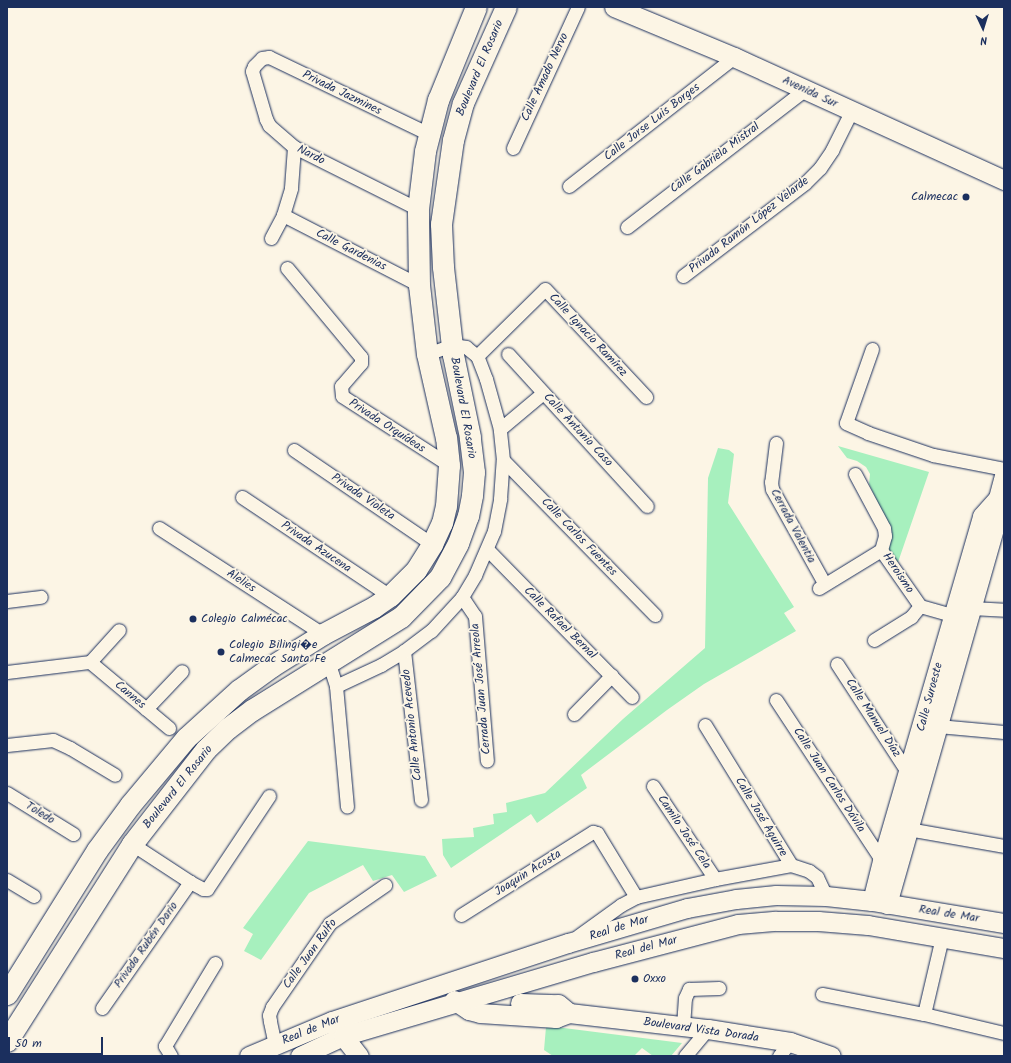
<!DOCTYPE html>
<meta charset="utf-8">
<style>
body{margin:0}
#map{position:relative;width:1011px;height:1063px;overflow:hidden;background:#fcf5e5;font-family:Kalam,sans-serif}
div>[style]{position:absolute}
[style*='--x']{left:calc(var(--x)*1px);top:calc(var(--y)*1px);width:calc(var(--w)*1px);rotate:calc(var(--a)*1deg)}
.green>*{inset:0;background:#a7f0be}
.roads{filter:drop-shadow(0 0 1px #1b2f5e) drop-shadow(0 0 1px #1b2f5e)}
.street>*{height:13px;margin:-6.5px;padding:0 6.5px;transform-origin:6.5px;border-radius:6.5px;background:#fcf5e5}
.secondary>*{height:19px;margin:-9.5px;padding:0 9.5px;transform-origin:9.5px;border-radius:9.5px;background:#fcf5e5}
.primary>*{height:21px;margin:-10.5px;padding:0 10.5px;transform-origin:10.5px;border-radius:10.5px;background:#fcf5e5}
.dots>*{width:11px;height:11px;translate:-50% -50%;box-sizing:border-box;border:2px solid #fcf5e5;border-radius:50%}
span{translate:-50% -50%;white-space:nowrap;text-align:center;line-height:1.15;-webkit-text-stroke:3.5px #fcf5e5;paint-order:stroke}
.street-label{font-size:12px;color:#1b2f5e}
.poi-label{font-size:12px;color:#1b2f5e}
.right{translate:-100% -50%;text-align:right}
.left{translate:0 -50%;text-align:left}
.frame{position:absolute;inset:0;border:8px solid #1b2f5e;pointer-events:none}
.north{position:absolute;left:963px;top:8px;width:40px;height:40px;-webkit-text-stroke:3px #fcf5e5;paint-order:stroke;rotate:176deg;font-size:11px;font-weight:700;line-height:16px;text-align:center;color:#1b2f5e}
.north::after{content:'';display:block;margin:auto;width:14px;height:18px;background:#1b2f5e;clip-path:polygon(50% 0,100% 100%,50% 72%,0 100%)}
.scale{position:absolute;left:8px;top:1037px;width:95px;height:18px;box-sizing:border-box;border:2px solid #1b2f5e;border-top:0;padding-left:5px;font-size:12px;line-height:14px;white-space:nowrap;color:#1b2f5e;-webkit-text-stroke:3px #fcf5e5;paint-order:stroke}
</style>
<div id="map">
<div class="green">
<div style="clip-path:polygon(838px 446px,929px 472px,895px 571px,884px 554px,890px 529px,869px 484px,870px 474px,866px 467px,857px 461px,847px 458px)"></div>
<div style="clip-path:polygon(718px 448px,729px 450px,734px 454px,728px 503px,794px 607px,784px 613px,796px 631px,704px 684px,667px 710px,581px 775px,587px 788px,537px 823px,531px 814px,451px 868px,443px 855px,442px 839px,474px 837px,473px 828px,494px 824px,493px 814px,507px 812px,506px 803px,545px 793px,623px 719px,705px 648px,708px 478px)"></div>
<div style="clip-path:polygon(308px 841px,425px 856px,437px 876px,404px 892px,392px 875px,373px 881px,363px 865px,309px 893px,261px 960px,244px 951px,253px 934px,243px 928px)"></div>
<div style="clip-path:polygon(546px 1027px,556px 1027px,682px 1043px,671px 1056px,653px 1056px,642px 1048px,634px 1056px,553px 1056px,544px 1050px)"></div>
</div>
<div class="roads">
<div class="street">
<div style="--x:513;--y:148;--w:155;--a:-65.3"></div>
<div style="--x:569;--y:186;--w:209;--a:-38"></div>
<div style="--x:418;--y:209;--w:139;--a:-153.4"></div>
<div style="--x:294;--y:147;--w:33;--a:-139"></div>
<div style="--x:269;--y:125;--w:7;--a:-117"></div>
<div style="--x:266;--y:119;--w:50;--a:-106.3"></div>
<div style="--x:252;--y:71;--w:5;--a:-68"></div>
<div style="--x:254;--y:66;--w:11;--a:-45"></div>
<div style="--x:262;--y:58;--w:7;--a:-8"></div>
<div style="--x:269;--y:57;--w:178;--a:25.7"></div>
<div style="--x:283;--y:215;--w:153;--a:27.2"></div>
<div style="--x:627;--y:227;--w:224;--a:-37.7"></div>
<div style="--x:271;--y:238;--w:26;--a:-62"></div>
<div style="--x:283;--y:215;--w:28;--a:-73"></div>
<div style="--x:291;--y:188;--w:41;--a:-85.8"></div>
<div style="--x:287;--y:268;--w:116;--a:50.3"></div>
<div style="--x:361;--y:357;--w:6;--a:90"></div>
<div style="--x:361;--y:363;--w:30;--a:131"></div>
<div style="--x:341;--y:386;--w:10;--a:84"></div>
<div style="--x:342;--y:396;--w:127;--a:32.8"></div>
<div style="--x:683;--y:276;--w:153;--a:-37.3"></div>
<div style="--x:805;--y:183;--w:21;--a:-45"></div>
<div style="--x:820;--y:168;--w:22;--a:-56"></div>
<div style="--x:832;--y:150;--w:42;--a:-63.4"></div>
<div style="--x:872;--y:349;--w:78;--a:109.4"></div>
<div style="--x:846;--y:423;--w:24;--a:24"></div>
<div style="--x:868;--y:433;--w:69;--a:18.7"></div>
<div style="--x:933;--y:455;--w:72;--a:11.2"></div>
<div style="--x:508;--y:354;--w:206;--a:47.6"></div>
<div style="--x:477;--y:356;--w:95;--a:-44.6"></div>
<div style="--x:545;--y:289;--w:148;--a:46.9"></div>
<div style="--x:500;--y:429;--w:56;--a:-39.9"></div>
<div style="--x:776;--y:443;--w:39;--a:97"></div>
<div style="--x:771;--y:482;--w:7;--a:82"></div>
<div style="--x:772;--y:489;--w:107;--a:61"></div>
<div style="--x:294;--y:450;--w:167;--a:34.3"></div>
<div style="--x:503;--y:460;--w:217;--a:45.6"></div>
<div style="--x:855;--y:474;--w:61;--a:61.8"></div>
<div style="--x:884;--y:528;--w:8;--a:83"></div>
<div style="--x:885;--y:536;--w:15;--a:106"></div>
<div style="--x:881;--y:550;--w:68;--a:55.1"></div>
<div style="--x:242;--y:497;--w:178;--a:33.8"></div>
<div style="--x:159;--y:528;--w:195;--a:32.9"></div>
<div style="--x:487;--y:549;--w:207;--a:45.6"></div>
<div style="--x:819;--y:588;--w:73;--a:-31.5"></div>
<div style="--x:462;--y:597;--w:23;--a:56"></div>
<div style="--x:475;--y:616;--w:145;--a:85.3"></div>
<div style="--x:7;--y:601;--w:34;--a:-7"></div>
<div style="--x:920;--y:606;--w:33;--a:16"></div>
<div style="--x:971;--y:608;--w:33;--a:3"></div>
<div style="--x:874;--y:640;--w:44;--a:-31.9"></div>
<div style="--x:911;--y:617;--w:14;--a:-51"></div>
<div style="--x:404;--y:651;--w:150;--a:83.5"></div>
<div style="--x:328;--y:661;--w:26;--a:72"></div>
<div style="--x:336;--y:686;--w:121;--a:84.8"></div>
<div style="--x:90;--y:662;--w:43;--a:-47.8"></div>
<div style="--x:837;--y:664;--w:130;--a:56.9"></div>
<div style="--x:7;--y:672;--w:84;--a:-6.9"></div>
<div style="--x:90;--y:662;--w:103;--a:39.9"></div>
<div style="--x:336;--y:686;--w:50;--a:-25"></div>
<div style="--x:381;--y:665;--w:27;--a:-31"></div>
<div style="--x:404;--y:651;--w:34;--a:-37"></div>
<div style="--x:431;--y:631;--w:46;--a:-47.6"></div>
<div style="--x:462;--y:597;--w:26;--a:-59"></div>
<div style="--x:475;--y:575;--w:48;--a:-66.6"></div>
<div style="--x:494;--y:531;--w:33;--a:-79"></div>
<div style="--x:500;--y:499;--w:39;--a:-86"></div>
<div style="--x:503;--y:460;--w:31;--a:-96"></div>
<div style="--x:500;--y:429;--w:52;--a:-105.6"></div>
<div style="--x:486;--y:379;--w:25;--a:-111"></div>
<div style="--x:477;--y:356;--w:14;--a:-141"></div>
<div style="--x:466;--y:347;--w:14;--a:-172"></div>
<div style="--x:452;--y:345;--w:27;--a:160"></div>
<div style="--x:776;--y:700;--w:193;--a:56.6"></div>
<div style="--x:146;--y:709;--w:52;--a:-46.5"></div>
<div style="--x:574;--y:714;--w:54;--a:-45.7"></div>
<div style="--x:705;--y:725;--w:164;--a:58.4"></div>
<div style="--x:791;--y:865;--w:19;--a:18"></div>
<div style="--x:809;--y:871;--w:10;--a:37"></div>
<div style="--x:817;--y:877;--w:21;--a:65"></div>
<div style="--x:938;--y:726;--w:66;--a:5.2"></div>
<div style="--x:7;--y:745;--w:46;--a:-6.2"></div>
<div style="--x:53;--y:740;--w:19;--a:25"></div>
<div style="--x:70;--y:748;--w:52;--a:31"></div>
<div style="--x:653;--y:786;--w:112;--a:56.3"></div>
<div style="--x:7;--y:793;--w:78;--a:31.8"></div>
<div style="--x:908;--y:829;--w:97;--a:10"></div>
<div style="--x:132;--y:844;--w:69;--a:33.2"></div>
<div style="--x:190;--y:882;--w:15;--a:28"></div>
<div style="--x:203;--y:889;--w:4;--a:0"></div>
<div style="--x:207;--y:889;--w:112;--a:-56.3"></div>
<div style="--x:7;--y:880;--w:31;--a:31"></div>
<div style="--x:461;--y:915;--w:156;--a:-32.2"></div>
<div style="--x:593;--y:832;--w:4;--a:14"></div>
<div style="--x:597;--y:833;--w:75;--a:58.6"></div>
<div style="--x:578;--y:936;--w:53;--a:-35.8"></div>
<div style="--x:621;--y:905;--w:17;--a:-28"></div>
<div style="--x:636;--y:897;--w:81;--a:-12.8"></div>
<div style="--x:715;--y:879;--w:77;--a:-10.4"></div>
<div style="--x:822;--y:994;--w:104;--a:11.1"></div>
<div style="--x:924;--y:1014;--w:82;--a:13.4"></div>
<div style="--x:102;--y:1008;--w:154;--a:-55.1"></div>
<div style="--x:924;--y:1014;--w:79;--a:-76.8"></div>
<div style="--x:683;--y:1026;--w:28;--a:-86"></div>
<div style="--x:685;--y:998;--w:10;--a:-66"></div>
<div style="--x:689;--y:989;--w:30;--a:-2"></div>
<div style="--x:275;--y:1045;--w:25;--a:-102"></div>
<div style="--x:270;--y:1021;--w:6;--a:-99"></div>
<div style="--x:269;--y:1015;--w:9;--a:-69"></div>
<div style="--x:272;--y:1007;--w:102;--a:-55.4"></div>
<div style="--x:330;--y:923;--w:67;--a:-34.6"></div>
<div style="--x:171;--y:1056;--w:12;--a:-121"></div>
<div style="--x:165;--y:1046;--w:97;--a:-58.9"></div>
<div style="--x:685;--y:1056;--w:35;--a:-50"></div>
<div style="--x:779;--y:1056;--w:18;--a:-52"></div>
</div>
<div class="secondary">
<div style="--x:614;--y:7;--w:130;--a:22.6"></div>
<div style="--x:734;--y:57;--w:297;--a:24.5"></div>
<div style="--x:872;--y:901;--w:41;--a:-76"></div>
<div style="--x:882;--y:861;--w:359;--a:-73.8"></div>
<div style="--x:982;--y:516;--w:24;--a:-48"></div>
<div style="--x:887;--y:904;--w:400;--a:-74.1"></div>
<div style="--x:997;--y:519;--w:21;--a:-87"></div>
<div style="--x:998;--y:498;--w:23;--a:-75"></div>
<div style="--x:454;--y:1000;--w:18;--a:34"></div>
<div style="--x:469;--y:1010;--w:11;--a:15"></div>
<div style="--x:480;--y:1013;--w:76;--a:3.8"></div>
<div style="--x:556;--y:1018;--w:14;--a:-21"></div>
<div style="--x:569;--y:1013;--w:140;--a:6.6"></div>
<div style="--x:708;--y:1029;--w:83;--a:9"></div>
<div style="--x:790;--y:1042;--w:43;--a:18.9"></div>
<div style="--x:520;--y:1003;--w:38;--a:2"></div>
<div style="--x:558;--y:1004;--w:14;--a:39"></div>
<div style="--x:336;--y:1027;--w:37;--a:52"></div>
<div style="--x:249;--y:1056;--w:90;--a:-22.9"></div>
<div style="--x:332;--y:1021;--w:249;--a:-18.3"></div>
<div style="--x:568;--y:943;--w:124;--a:-16.4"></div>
<div style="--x:687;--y:908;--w:50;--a:-10.4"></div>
<div style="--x:736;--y:899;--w:40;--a:-5.7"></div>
<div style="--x:776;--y:895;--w:50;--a:1.1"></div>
<div style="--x:826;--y:896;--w:46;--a:6.2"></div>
<div style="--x:872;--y:901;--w:134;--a:9.5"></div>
<div style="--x:300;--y:1056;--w:47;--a:-24.9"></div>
<div style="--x:343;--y:1036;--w:261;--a:-16.5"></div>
<div style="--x:593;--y:962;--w:150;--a:-14.7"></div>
<div style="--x:738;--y:924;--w:38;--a:-5"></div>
<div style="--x:776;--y:921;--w:42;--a:0"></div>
<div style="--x:818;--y:921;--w:50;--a:4.6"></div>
<div style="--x:868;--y:925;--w:138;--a:9.6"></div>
</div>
<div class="primary">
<div style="--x:7;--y:994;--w:170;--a:-58"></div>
<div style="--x:97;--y:850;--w:56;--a:-53.7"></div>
<div style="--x:130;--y:805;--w:87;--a:-50.1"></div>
<div style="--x:186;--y:738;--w:72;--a:-42.2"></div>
<div style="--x:239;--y:690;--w:41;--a:-36"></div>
<div style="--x:272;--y:666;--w:60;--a:-32.1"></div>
<div style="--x:323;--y:634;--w:58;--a:-27.9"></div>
<div style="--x:374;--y:607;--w:19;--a:-35"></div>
<div style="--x:390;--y:596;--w:37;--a:-45"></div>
<div style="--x:416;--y:570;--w:31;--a:-58"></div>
<div style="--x:432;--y:544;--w:23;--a:-65"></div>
<div style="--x:442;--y:523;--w:17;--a:-77"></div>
<div style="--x:446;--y:506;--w:41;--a:-85.8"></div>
<div style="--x:449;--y:465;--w:27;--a:-96"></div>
<div style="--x:446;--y:438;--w:86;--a:-102.7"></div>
<div style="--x:427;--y:354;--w:69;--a:-96.6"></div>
<div style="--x:419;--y:285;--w:76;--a:-90.8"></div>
<div style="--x:418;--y:209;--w:58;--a:-83.1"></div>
<div style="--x:425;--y:151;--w:53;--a:-75.7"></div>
<div style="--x:438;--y:100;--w:100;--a:-67.8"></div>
<div style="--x:7;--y:1041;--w:233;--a:-57.6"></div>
<div style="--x:132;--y:844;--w:120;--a:-52.1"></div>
<div style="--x:206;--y:749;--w:30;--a:-44"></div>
<div style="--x:228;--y:728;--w:30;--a:-37"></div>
<div style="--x:252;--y:710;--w:176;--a:-32"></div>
<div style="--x:401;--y:617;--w:56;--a:-45.7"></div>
<div style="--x:440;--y:577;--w:38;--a:-62"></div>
<div style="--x:458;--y:543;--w:29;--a:-70"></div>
<div style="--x:468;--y:516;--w:21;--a:-79"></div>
<div style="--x:472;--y:495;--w:23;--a:-85"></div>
<div style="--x:474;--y:472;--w:35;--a:-97"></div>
<div style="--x:470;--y:437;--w:84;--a:-101.7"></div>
<div style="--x:453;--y:355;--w:89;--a:-96.5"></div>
<div style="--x:443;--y:267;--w:43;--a:-92.7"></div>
<div style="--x:441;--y:224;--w:85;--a:-81.9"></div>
<div style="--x:453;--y:140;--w:38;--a:-75"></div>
<div style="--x:463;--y:103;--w:105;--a:-65.9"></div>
</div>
</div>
<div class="dots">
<div style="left:966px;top:197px;background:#1b2f5e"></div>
<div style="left:193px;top:619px;background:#1b2f5e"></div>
<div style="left:221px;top:652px;background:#1b2f5e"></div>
<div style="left:635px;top:979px;background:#1b2f5e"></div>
</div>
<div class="street-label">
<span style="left:480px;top:68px;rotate:-67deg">Boulevard El Rosario</span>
<span style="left:545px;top:77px;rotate:-65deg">Calle Amado Nervo</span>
<span style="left:810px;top:92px;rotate:25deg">Avenida Sur</span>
<span style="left:342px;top:93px;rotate:26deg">Privada Jazmines</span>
<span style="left:652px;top:122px;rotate:-38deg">Calle Jorse Luis Borges</span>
<span style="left:311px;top:155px;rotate:27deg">Nardo</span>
<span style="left:715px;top:158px;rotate:-37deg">Calle Gabriela Mistral</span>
<span style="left:749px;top:225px;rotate:-38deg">Privada Ramón López Velarde</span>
<span style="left:351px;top:250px;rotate:27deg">Calle Gardenias</span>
<span style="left:588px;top:335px;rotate:47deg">Calle Ignacio Ramírez</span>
<span style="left:463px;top:408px;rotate:80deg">Boulevard El Rosario</span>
<span style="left:387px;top:426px;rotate:33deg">Privada Orquídeas</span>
<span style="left:578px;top:430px;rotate:47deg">Calle Antonio Caso</span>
<span style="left:363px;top:497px;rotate:34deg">Privada Violeta</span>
<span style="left:793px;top:526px;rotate:62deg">Cerrada Valentia</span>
<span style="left:579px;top:537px;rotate:46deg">Calle Carlos Fuentes</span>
<span style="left:316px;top:547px;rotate:34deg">Privada Azucena</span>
<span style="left:898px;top:573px;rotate:56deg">Heroismo</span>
<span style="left:241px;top:581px;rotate:33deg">Alelies</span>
<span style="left:560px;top:623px;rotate:45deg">Calle Rafael Bernal</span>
<span style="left:481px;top:689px;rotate:-95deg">Cerrada Juan José Arreola</span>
<span style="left:130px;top:695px;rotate:40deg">Cannes</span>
<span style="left:930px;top:697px;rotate:-75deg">Calle Suroeste</span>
<span style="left:873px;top:718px;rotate:57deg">Calle Manuel Díaz</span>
<span style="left:412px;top:725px;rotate:-96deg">Calle Antonio Acevedo</span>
<span style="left:829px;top:780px;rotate:57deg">Calle Juan Carlos Dávila</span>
<span style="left:178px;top:787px;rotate:-51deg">Boulevard El Rosario</span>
<span style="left:40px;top:813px;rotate:32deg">Toledo</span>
<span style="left:761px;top:817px;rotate:59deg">Calle José Aguirre</span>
<span style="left:684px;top:832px;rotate:56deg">Camilo José Cela</span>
<span style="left:528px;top:873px;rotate:-32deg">Joaquin Acosta</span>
<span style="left:949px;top:914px;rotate:9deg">Real de Mar</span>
<span style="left:619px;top:928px;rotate:-17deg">Real de Mar</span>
<span style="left:146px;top:945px;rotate:-55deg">Privada Rubén Dario</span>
<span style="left:646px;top:948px;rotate:-15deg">Real del Mar</span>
<span style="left:310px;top:954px;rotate:-54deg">Calle Juan Rulfo</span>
<span style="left:311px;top:1030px;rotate:-22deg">Real de Mar</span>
<span style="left:701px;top:1030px;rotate:8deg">Boulevard Vista Dorada</span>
</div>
<div class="poi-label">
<span class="right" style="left:958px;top:197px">Calmecac</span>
<span class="left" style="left:201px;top:619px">Colegio Calmécac</span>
<span class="left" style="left:229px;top:652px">Colegio Bilingi�e<br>Calmecac Santa Fe</span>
<span class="left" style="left:643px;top:979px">Oxxo</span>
</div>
<div class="frame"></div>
<div class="north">N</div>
<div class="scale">50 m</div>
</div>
